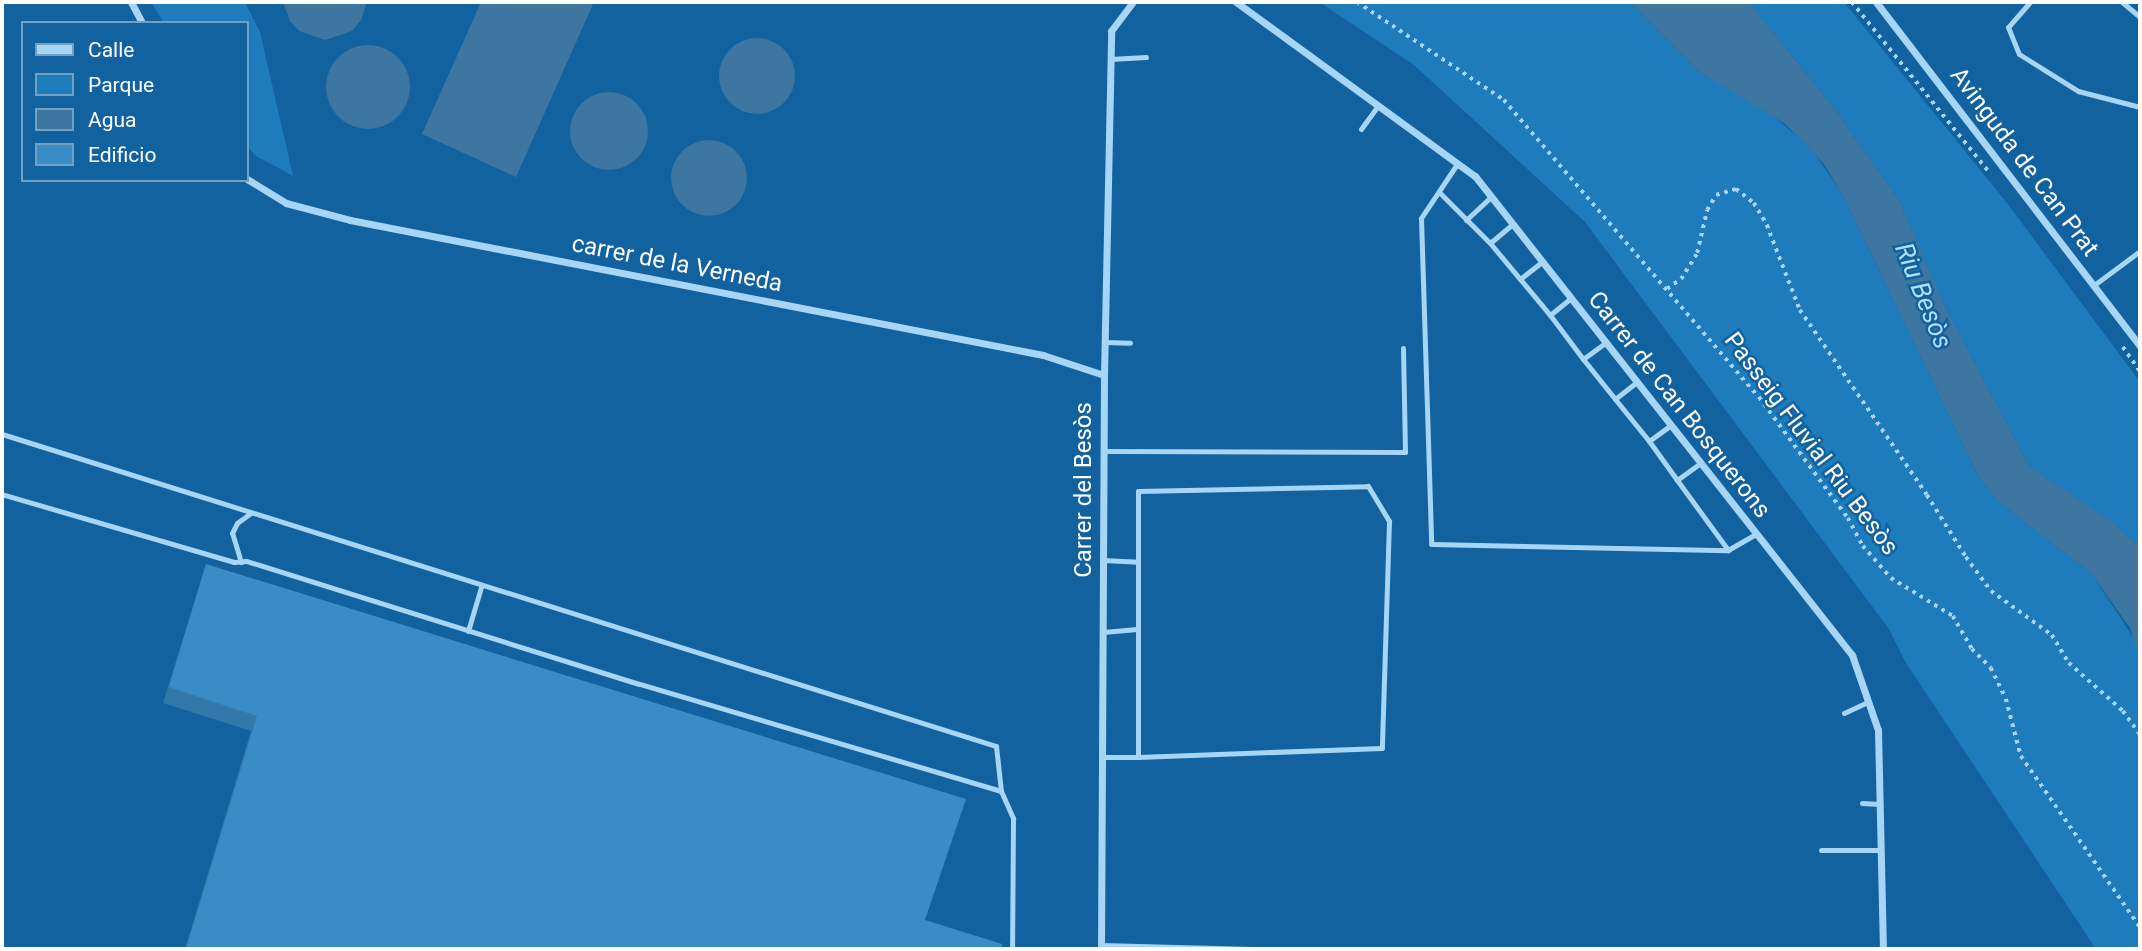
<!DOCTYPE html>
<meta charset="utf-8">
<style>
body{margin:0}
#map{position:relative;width:2142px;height:951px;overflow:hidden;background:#11629f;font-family:Roboto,sans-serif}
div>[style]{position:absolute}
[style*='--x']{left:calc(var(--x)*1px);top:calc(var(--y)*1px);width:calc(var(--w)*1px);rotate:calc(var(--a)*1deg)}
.green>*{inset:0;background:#1f7cbc}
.water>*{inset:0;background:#3d76a1}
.round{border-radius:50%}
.path>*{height:3.5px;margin-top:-1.75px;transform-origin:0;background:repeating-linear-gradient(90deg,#a7d5f5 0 3.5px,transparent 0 8.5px)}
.lane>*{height:5px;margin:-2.5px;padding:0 2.5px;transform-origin:2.5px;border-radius:2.5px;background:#a7d5f5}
.street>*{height:7px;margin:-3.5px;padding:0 3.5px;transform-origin:3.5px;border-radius:3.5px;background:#a7d5f5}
.wall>*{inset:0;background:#3278aa}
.building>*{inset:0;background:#3a8cc6}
span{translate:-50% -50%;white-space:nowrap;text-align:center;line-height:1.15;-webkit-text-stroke:5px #11629f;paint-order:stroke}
.street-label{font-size:24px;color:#fff}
.water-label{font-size:26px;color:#b4defb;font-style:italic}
.frame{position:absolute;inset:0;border:4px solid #fff;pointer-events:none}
.legend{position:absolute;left:21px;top:21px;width:228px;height:161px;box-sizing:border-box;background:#11629f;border:2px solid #70a1c5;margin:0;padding:9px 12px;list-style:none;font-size:21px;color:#fff}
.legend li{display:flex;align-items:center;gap:14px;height:35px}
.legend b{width:35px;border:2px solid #70a1c5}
</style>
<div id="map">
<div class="green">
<div style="clip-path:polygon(151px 2px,245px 2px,260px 32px,293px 176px,256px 156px,247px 146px,247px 23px,164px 23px)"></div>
<div style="clip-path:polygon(1319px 2px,1630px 2px,1699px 72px,1772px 114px,1812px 150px,1842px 193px,1979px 478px,2001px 504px,2091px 573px,2137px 643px,2140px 661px,2140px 949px,2096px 949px,1906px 663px,1889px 629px,1585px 222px,1414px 65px)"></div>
<div style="clip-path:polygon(1748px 2px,1844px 2px,2007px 203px,2140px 382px,2140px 547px,2111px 521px,2029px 466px,1943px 302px,1899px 200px,1828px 100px)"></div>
</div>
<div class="water">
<div style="clip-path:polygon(283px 2px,367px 2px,361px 20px,352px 31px,325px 40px,299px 31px,290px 21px)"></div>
<div style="clip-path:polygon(481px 2px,594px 2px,516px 177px,422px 134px)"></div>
<div style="clip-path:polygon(1630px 2px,1748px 2px,1828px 100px,1899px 200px,1943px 302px,2029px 466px,2111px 521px,2140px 547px,2140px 661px,2130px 628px,2091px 573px,2001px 504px,1979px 478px,1842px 193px,1823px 163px,1784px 123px,1699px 72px)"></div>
<div class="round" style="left:719px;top:38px;width:76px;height:76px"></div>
<div class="round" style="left:326px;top:45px;width:84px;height:84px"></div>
<div class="round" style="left:570px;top:92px;width:78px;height:78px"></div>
<div class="round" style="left:671px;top:140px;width:76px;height:76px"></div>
</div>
<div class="path">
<div style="--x:1357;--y:2;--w:177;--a:33.7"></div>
<div style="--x:1504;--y:100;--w:391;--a:49.4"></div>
<div style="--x:1759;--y:397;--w:150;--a:53.7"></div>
<div style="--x:1848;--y:518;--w:32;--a:62"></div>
<div style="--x:1863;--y:546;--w:43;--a:48.8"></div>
<div style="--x:1891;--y:578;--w:73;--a:31.5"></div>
<div style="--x:1953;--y:616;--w:38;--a:60"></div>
<div style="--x:1972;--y:649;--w:27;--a:45"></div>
<div style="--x:1991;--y:668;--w:34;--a:64"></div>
<div style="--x:2006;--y:699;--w:59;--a:75.3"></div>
<div style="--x:2021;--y:756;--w:208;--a:55.2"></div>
<div style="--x:1852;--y:2;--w:221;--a:51.1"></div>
<div style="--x:1667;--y:289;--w:17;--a:-36"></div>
<div style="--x:1681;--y:279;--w:31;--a:-58"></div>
<div style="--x:1697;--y:253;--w:44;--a:-76.9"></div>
<div style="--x:1707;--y:210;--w:17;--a:-59"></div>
<div style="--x:1716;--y:195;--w:21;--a:-17"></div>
<div style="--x:1736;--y:189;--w:23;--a:38"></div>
<div style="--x:1754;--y:203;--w:26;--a:59"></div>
<div style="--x:1767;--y:225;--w:91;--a:68.8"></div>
<div style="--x:1800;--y:310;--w:224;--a:55.5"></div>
<div style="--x:1927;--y:495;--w:73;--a:57.8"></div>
<div style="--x:1966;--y:557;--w:42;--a:53.7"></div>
<div style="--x:1991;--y:591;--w:75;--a:35.8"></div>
<div style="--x:2052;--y:635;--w:33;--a:59"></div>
<div style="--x:2069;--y:663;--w:72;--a:41.6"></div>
<div style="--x:2123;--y:711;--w:29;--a:54"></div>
<div style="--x:2123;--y:347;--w:29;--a:55"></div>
</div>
<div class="lane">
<div style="--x:2030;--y:2;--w:33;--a:131"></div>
<div style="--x:2008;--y:27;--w:29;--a:68"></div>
<div style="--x:2019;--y:54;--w:70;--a:32.1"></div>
<div style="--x:2078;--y:91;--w:64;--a:14.5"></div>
<div style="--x:2122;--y:2;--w:23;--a:40"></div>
<div style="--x:1110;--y:59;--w:36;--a:-3"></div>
<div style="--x:1361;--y:129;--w:29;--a:-54"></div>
<div style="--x:1457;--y:164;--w:65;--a:123.7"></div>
<div style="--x:1421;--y:218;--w:326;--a:88.2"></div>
<div style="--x:1431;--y:544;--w:297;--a:1.2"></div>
<div style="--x:1728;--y:550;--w:32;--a:-30"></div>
<div style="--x:1439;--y:192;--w:72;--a:45"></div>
<div style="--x:1490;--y:243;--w:30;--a:-40"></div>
<div style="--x:1466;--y:220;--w:34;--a:-43"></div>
<div style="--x:1490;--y:243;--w:47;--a:50.2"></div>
<div style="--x:1520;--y:279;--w:28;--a:-38"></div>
<div style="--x:1520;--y:279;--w:47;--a:50.2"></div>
<div style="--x:1550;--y:315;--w:27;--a:-39"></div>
<div style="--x:2094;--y:285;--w:57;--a:-36.5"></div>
<div style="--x:1550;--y:315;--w:55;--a:53.1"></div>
<div style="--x:1583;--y:359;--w:29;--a:-36"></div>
<div style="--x:1105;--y:342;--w:25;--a:2"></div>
<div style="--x:1583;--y:359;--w:51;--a:51.3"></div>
<div style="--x:1615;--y:399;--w:28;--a:-38"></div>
<div style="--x:1615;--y:399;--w:54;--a:51"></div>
<div style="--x:1649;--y:441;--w:27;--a:-36"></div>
<div style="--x:2;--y:434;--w:1042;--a:17.43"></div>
<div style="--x:996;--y:746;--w:45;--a:83.7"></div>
<div style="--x:1001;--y:791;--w:377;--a:-163.5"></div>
<div style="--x:639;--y:684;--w:412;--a:-162.6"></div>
<div style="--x:246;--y:561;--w:12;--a:175"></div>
<div style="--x:234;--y:562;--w:242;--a:-163.7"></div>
<div style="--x:1649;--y:441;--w:48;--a:54.3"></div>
<div style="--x:1677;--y:480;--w:29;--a:-36"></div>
<div style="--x:1104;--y:451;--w:301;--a:0.2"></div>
<div style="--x:1405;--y:452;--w:104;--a:-91.1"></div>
<div style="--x:1677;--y:480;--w:87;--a:53.9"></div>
<div style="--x:1103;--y:560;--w:35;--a:3"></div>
<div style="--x:241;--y:562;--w:30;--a:-107"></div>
<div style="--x:232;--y:533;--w:11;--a:-63"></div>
<div style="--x:237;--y:523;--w:17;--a:-36"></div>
<div style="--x:468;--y:631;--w:46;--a:-73.5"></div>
<div style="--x:1103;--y:632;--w:34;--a:-5"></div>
<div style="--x:1844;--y:713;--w:26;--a:-25"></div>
<div style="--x:1102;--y:757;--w:36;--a:0"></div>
<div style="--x:1138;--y:757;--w:266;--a:-90"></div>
<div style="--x:1138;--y:491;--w:230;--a:-1.2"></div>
<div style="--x:1368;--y:486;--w:41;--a:59"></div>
<div style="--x:1389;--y:521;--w:227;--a:91.8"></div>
<div style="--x:1382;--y:748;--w:244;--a:177.9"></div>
<div style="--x:1001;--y:791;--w:30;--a:66"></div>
<div style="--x:1013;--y:818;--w:131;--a:90.4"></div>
<div style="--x:1862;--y:803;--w:18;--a:3"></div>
<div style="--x:1821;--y:850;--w:60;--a:0"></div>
<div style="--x:1101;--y:945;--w:152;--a:1.5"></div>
</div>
<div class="street">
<div style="--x:131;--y:2;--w:24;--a:62"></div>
<div style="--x:1236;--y:2;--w:296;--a:36.1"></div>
<div style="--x:1475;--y:176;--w:610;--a:51.8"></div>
<div style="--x:1852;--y:655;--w:79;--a:70.9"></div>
<div style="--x:1878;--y:730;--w:219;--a:88.7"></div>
<div style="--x:1876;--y:2;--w:434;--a:52.5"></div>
<div style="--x:247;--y:179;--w:46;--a:31.6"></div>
<div style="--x:286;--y:203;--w:66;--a:14.9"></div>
<div style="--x:350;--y:220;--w:706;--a:11.02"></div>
<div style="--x:1043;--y:355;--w:64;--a:18.2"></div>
<div style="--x:1101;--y:949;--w:574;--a:-89.7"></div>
<div style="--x:1104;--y:375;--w:344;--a:-88.8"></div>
<div style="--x:1111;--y:31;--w:36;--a:-53"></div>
</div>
<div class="wall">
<div style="clip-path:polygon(206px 564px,925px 920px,1002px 949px,185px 949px,251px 731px,163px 703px)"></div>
</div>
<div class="building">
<div style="clip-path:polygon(206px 564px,966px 799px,925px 920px,1002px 944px,1002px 949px,186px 949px,257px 716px,169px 687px)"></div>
</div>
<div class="street-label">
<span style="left:2024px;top:162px;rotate:53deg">Avinguda de Can Prat</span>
<span style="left:677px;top:264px;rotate:11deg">carrer de la Verneda</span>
<span style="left:1679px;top:405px;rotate:52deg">Carrer de Can Bosquerons</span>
<span style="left:1811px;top:444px;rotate:53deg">Passeig Fluvial Riu Besòs</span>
<span style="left:1084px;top:490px;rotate:-90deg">Carrer del Besòs</span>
</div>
<div class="water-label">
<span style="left:1923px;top:296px;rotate:68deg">Riu Besòs</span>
</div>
<div class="frame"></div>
<ul class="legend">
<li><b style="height:9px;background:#a7d5f5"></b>Calle</li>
<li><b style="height:19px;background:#1f7cbc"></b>Parque</li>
<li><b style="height:19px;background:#3d76a1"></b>Agua</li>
<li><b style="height:19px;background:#3a8cc6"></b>Edificio</li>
</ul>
</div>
